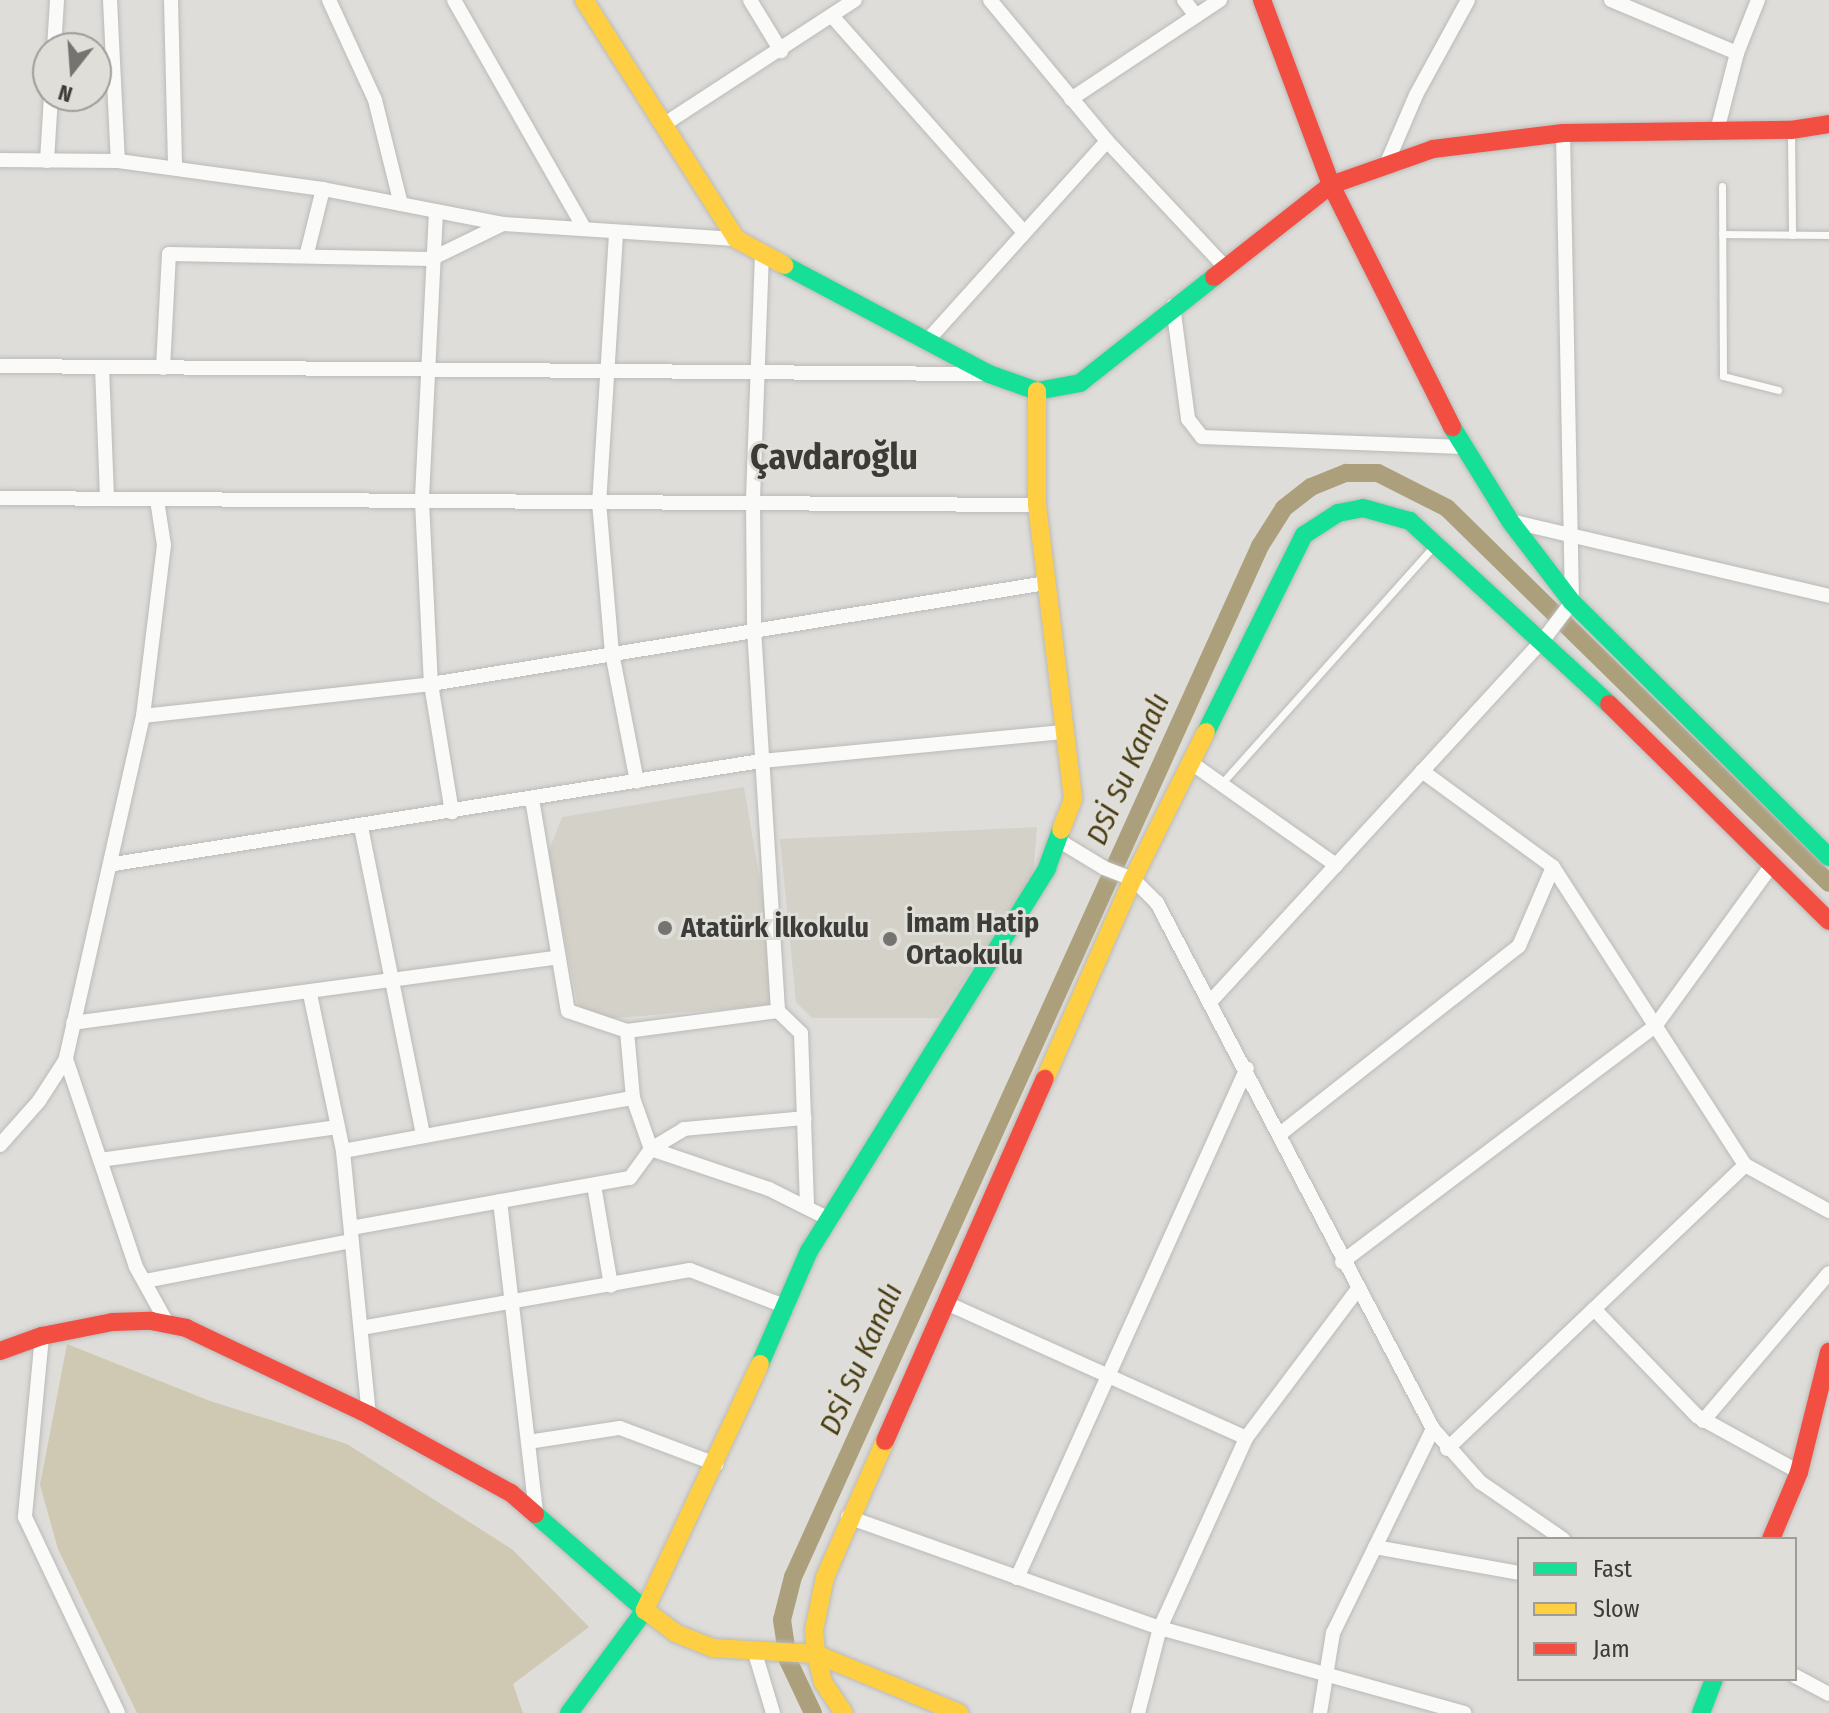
<!DOCTYPE html>
<meta charset="utf-8">
<style>
body{margin:0}
#map{position:relative;width:1829px;height:1713px;overflow:hidden;background:#deddda;font-family:"Fira Sans Condensed",sans-serif}
div>[style]{position:absolute}
[style*='--x']{left:calc(var(--x)*1px);top:calc(var(--y)*1px);width:calc(var(--w)*1px);rotate:calc(var(--a)*1deg)}
.built>*{inset:0;background:#d4d1c8}
.green>*{inset:0;background:#cfc8b2}
.canal>*{height:18px;margin:-9px;padding:0 9px;transform-origin:9px;border-radius:9px;background:#aca07c}
.roads{filter:drop-shadow(0 0 2px #bbbab8) drop-shadow(0 0 2px #bbbab8)}
.lane>*{height:7px;margin:-3.5px;padding:0 3.5px;transform-origin:3.5px;border-radius:3.5px;background:#fafaf9}
.street>*{height:14px;margin:-7px;padding:0 7px;transform-origin:7px;border-radius:7px;background:#fafaf9}
.fast>*{height:18px;margin:-9px;padding:0 9px;transform-origin:9px;border-radius:9px;background:#16e098}
.slow>*{height:18px;margin:-9px;padding:0 9px;transform-origin:9px;border-radius:9px;background:#ffcf43}
.jam>*{height:18px;margin:-9px;padding:0 9px;transform-origin:9px;border-radius:9px;background:#f24e42}
.dots>*{width:22px;height:22px;translate:-50% -50%;box-sizing:border-box;border:4px solid #e0ded8;border-radius:50%}
span{translate:-50% -50%;white-space:nowrap;text-align:center;line-height:1.15;-webkit-text-stroke:6px #e0ded8;paint-order:stroke}
.poi-label{font-size:28px;color:#3c3c39;font-weight:700}
.left{translate:0 -50%;text-align:left}
.water-label{font-size:30px;color:#483c12;font-style:italic}
.district-label{font-size:36px;color:#3c3b35;font-weight:700}
.legend{position:absolute;left:1517px;top:1537px;width:280px;height:144px;box-sizing:border-box;background:#e0ded8;border:2px solid #9e9d98;margin:0;padding:10px 14px;list-style:none;font-size:24px;color:#3c3c39}
.legend li{display:flex;align-items:center;gap:16px;height:40px}
.legend b{width:40px;border:2px solid #9e9d98}
.north{position:absolute;left:32px;top:32px;width:80px;height:80px;box-sizing:border-box;background:#e0ded8;border:2px solid #9e9d98;border-radius:50%;rotate:197deg;font-size:22px;font-weight:700;line-height:32px;text-align:center;color:#3c3c39}
.north::after{content:'';display:block;margin:auto;width:28px;height:36px;background:#757471;clip-path:polygon(50% 0,100% 100%,50% 72%,0 100%)}
</style>
<div id="map">
<div class="built">
<div style="clip-path:polygon(744px 787px,781px 1004px,605px 1019px,578px 1006px,548px 853px,562px 817px)"></div>
<div style="clip-path:polygon(1037px 827px,1033px 877px,939px 1018px,812px 1018px,796px 1002px,780px 839px)"></div>
</div>
<div class="green">
<div style="clip-path:polygon(67px 1344px,210px 1401px,347px 1444px,513px 1550px,589px 1627px,513px 1684px,523px 1713px,137px 1713px,58px 1549px,40px 1485px)"></div>
</div>
<div class="canal">
<div style="--x:813;--y:1713;--w:59;--a:-115.3"></div>
<div style="--x:788;--y:1660;--w:40;--a:-98.5"></div>
<div style="--x:782;--y:1620;--w:44;--a:-75.7"></div>
<div style="--x:793;--y:1577;--w:1132;--a:-65.63"></div>
<div style="--x:1260;--y:546;--w:45;--a:-57.7"></div>
<div style="--x:1284;--y:508;--w:34;--a:-38"></div>
<div style="--x:1311;--y:487;--w:38;--a:-22"></div>
<div style="--x:1346;--y:473;--w:32;--a:0"></div>
<div style="--x:1378;--y:473;--w:77;--a:26.9"></div>
<div style="--x:1447;--y:508;--w:535;--a:44.47"></div>
</div>
<div class="roads">
<div class="lane">
<div style="--x:1791;--y:132;--w:103;--a:89.4"></div>
<div style="--x:1722;--y:186;--w:190;--a:89.7"></div>
<div style="--x:1723;--y:376;--w:57;--a:14.3"></div>
<div style="--x:1722;--y:234;--w:107;--a:0.5"></div>
<div style="--x:1221;--y:784;--w:318;--a:-48.2"></div>
</div>
<div class="street">
<div style="--x:110;--y:0;--w:161;--a:87.2"></div>
<div style="--x:171;--y:0;--w:168;--a:88.6"></div>
<div style="--x:329;--y:0;--w:110;--a:65.3"></div>
<div style="--x:375;--y:100;--w:107;--a:76"></div>
<div style="--x:454;--y:0;--w:260;--a:60.3"></div>
<div style="--x:750;--y:0;--w:60;--a:58.7"></div>
<div style="--x:990;--y:0;--w:183;--a:50.3"></div>
<div style="--x:1107;--y:141;--w:173;--a:46.9"></div>
<div style="--x:1184;--y:0;--w:20;--a:53"></div>
<div style="--x:1611;--y:0;--w:137;--a:22.8"></div>
<div style="--x:832;--y:16;--w:289;--a:48.4"></div>
<div style="--x:54;--y:48;--w:48;--a:-86.4"></div>
<div style="--x:1071;--y:99;--w:179;--a:-33.6"></div>
<div style="--x:663;--y:125;--w:229;--a:-33.1"></div>
<div style="--x:1717;--y:131;--w:81;--a:-75.6"></div>
<div style="--x:1737;--y:53;--w:57;--a:-68.4"></div>
<div style="--x:0;--y:160;--w:118;--a:0.5"></div>
<div style="--x:118;--y:161;--w:207;--a:7.8"></div>
<div style="--x:323;--y:189;--w:183;--a:11"></div>
<div style="--x:503;--y:224;--w:233;--a:3.7"></div>
<div style="--x:47;--y:161;--w:65;--a:-86.5"></div>
<div style="--x:1386;--y:165;--w:76;--a:-66.8"></div>
<div style="--x:1416;--y:95;--w:108;--a:-61.3"></div>
<div style="--x:436;--y:211;--w:291;--a:92.8"></div>
<div style="--x:422;--y:502;--w:182;--a:87.2"></div>
<div style="--x:431;--y:684;--w:130;--a:80.7"></div>
<div style="--x:616;--y:234;--w:269;--a:93.6"></div>
<div style="--x:599;--y:502;--w:152;--a:85.1"></div>
<div style="--x:612;--y:653;--w:131;--a:79"></div>
<div style="--x:307;--y:253;--w:66;--a:-76"></div>
<div style="--x:762;--y:253;--w:249;--a:92.1"></div>
<div style="--x:753;--y:502;--w:127;--a:89.5"></div>
<div style="--x:754;--y:629;--w:383;--a:86.4"></div>
<div style="--x:778;--y:1011;--w:32;--a:44"></div>
<div style="--x:801;--y:1033;--w:174;--a:88"></div>
<div style="--x:1173;--y:306;--w:114;--a:82.4"></div>
<div style="--x:1188;--y:419;--w:23;--a:52"></div>
<div style="--x:1202;--y:437;--w:260;--a:2.2"></div>
<div style="--x:927;--y:341;--w:269;--a:-48"></div>
<div style="--x:0;--y:366;--w:985;--a:0.47"></div>
<div style="--x:102;--y:367;--w:132;--a:87.8"></div>
<div style="--x:163;--y:368;--w:114;--a:-87"></div>
<div style="--x:169;--y:254;--w:262;--a:1.1"></div>
<div style="--x:431;--y:259;--w:80;--a:-25.9"></div>
<div style="--x:0;--y:498;--w:1037;--a:0.39"></div>
<div style="--x:157;--y:500;--w:46;--a:81.2"></div>
<div style="--x:164;--y:545;--w:172;--a:97"></div>
<div style="--x:143;--y:716;--w:352;--a:102.7"></div>
<div style="--x:66;--y:1059;--w:219;--a:71.4"></div>
<div style="--x:136;--y:1267;--w:64;--a:61"></div>
<div style="--x:1510;--y:521;--w:328;--a:13.2"></div>
<div style="--x:143;--y:716;--w:290;--a:-6.3"></div>
<div style="--x:431;--y:684;--w:623;--a:-9.33"></div>
<div style="--x:1190;--y:762;--w:179;--a:35.2"></div>
<div style="--x:1422;--y:771;--w:162;--a:36.2"></div>
<div style="--x:1553;--y:867;--w:354;--a:57.2"></div>
<div style="--x:532;--y:799;--w:215;--a:80.4"></div>
<div style="--x:568;--y:1011;--w:62;--a:18.7"></div>
<div style="--x:627;--y:1031;--w:152;--a:-7.5"></div>
<div style="--x:361;--y:827;--w:313;--a:78.6"></div>
<div style="--x:1058;--y:840;--w:54;--a:31.3"></div>
<div style="--x:1104;--y:868;--w:31;--a:21"></div>
<div style="--x:1133;--y:879;--w:34;--a:45"></div>
<div style="--x:1157;--y:903;--w:594;--a:62.31"></div>
<div style="--x:1433;--y:1429;--w:71;--a:48.4"></div>
<div style="--x:1480;--y:1482;--w:101;--a:34.5"></div>
<div style="--x:114;--y:864;--w:655;--a:-9.05"></div>
<div style="--x:761;--y:761;--w:304;--a:-5.5"></div>
<div style="--x:310;--y:994;--w:160;--a:78.1"></div>
<div style="--x:343;--y:1151;--w:265;--a:84.4"></div>
<div style="--x:1211;--y:1001;--w:492;--a:-47.4"></div>
<div style="--x:1544;--y:639;--w:46;--a:-52.9"></div>
<div style="--x:1572;--y:602;--w:469;--a:-91.1"></div>
<div style="--x:73;--y:1023;--w:490;--a:-7.7"></div>
<div style="--x:627;--y:1031;--w:67;--a:84.9"></div>
<div style="--x:633;--y:1098;--w:54;--a:70.6"></div>
<div style="--x:651;--y:1149;--w:125;--a:18.7"></div>
<div style="--x:769;--y:1189;--w:65;--a:26.6"></div>
<div style="--x:1280;--y:1134;--w:304;--a:-38.2"></div>
<div style="--x:1519;--y:946;--w:86;--a:-66.7"></div>
<div style="--x:0;--y:1145;--w:59;--a:-48.4"></div>
<div style="--x:39;--y:1101;--w:50;--a:-57.3"></div>
<div style="--x:343;--y:1151;--w:295;--a:-10.4"></div>
<div style="--x:100;--y:1160;--w:240;--a:-7.9"></div>
<div style="--x:594;--y:1185;--w:102;--a:80.4"></div>
<div style="--x:500;--y:1201;--w:313;--a:83.4"></div>
<div style="--x:351;--y:1228;--w:283;--a:-10.2"></div>
<div style="--x:630;--y:1178;--w:36;--a:-54"></div>
<div style="--x:651;--y:1149;--w:39;--a:-31"></div>
<div style="--x:684;--y:1129;--w:121;--a:-5.2"></div>
<div style="--x:1342;--y:1262;--w:393;--a:-37"></div>
<div style="--x:1656;--y:1025;--w:198;--a:-54.1"></div>
<div style="--x:145;--y:1281;--w:210;--a:-11"></div>
<div style="--x:944;--y:1302;--w:331;--a:24.2"></div>
<div style="--x:1594;--y:1309;--w:149;--a:46.1"></div>
<div style="--x:1697;--y:1416;--w:116;--a:28.8"></div>
<div style="--x:361;--y:1328;--w:334;--a:-10"></div>
<div style="--x:690;--y:1270;--w:104;--a:20.9"></div>
<div style="--x:42;--y:1336;--w:182;--a:95.4"></div>
<div style="--x:25;--y:1517;--w:217;--a:64.6"></div>
<div style="--x:1703;--y:1421;--w:194;--a:-49.6"></div>
<div style="--x:528;--y:1442;--w:93;--a:-8.7"></div>
<div style="--x:620;--y:1428;--w:103;--a:20.6"></div>
<div style="--x:1447;--y:1449;--w:412;--a:-43.6"></div>
<div style="--x:1745;--y:1165;--w:96;--a:28.7"></div>
<div style="--x:848;--y:1517;--w:331;--a:19.6"></div>
<div style="--x:1160;--y:1628;--w:316;--a:15.6"></div>
<div style="--x:1375;--y:1547;--w:146;--a:10.2"></div>
<div style="--x:1017;--y:1578;--w:559;--a:-65.73"></div>
<div style="--x:755;--y:1653;--w:63;--a:73.3"></div>
<div style="--x:1795;--y:1676;--w:38;--a:28"></div>
<div style="--x:1138;--y:1713;--w:88;--a:-75.5"></div>
<div style="--x:1160;--y:1628;--w:209;--a:-65.6"></div>
<div style="--x:1246;--y:1438;--w:185;--a:-53.1"></div>
<div style="--x:1320;--y:1713;--w:81;--a:-80.8"></div>
<div style="--x:1333;--y:1633;--w:227;--a:-63.9"></div>
</div>
<div class="fast">
<div style="--x:784;--y:265;--w:232;--a:28"></div>
<div style="--x:989;--y:374;--w:51;--a:19.5"></div>
<div style="--x:1037;--y:391;--w:44;--a:-10.5"></div>
<div style="--x:1080;--y:383;--w:171;--a:-38.3"></div>
<div style="--x:1452;--y:427;--w:110;--a:58.3"></div>
<div style="--x:1510;--y:521;--w:102;--a:52.6"></div>
<div style="--x:1572;--y:602;--w:362;--a:44.8"></div>
<div style="--x:1206;--y:732;--w:220;--a:-63.6"></div>
<div style="--x:1304;--y:535;--w:40;--a:-32.9"></div>
<div style="--x:1338;--y:513;--w:25;--a:-11"></div>
<div style="--x:1363;--y:508;--w:49;--a:15.5"></div>
<div style="--x:1410;--y:521;--w:270;--a:42.6"></div>
<div style="--x:760;--y:1364;--w:123;--a:-66.6"></div>
<div style="--x:809;--y:1251;--w:451;--a:-58.1"></div>
<div style="--x:1047;--y:868;--w:40;--a:-69.8"></div>
<div style="--x:535;--y:1514;--w:146;--a:41.1"></div>
<div style="--x:645;--y:1610;--w:128;--a:126.4"></div>
<div style="--x:1701;--y:1713;--w:36;--a:-69"></div>
</div>
<div class="slow">
<div style="--x:584;--y:0;--w:283;--a:57.5"></div>
<div style="--x:736;--y:239;--w:55;--a:28.4"></div>
<div style="--x:1037;--y:391;--w:114;--a:90"></div>
<div style="--x:1037;--y:505;--w:296;--a:83"></div>
<div style="--x:1073;--y:799;--w:33;--a:111"></div>
<div style="--x:1045;--y:1079;--w:219;--a:-66.3"></div>
<div style="--x:1133;--y:879;--w:164;--a:-63.6"></div>
<div style="--x:760;--y:1364;--w:272;--a:115.1"></div>
<div style="--x:645;--y:1610;--w:38;--a:37"></div>
<div style="--x:675;--y:1633;--w:41;--a:21.5"></div>
<div style="--x:713;--y:1648;--w:103;--a:3.3"></div>
<div style="--x:816;--y:1654;--w:29;--a:76"></div>
<div style="--x:823;--y:1682;--w:37;--a:56"></div>
<div style="--x:885;--y:1441;--w:149;--a:113.8"></div>
<div style="--x:825;--y:1577;--w:54;--a:101.7"></div>
<div style="--x:814;--y:1630;--w:24;--a:85"></div>
<div style="--x:816;--y:1654;--w:155;--a:22.4"></div>
</div>
<div class="jam">
<div style="--x:1262;--y:0;--w:197;--a:69.5"></div>
<div style="--x:1331;--y:185;--w:271;--a:63.4"></div>
<div style="--x:1214;--y:277;--w:149;--a:-38.2"></div>
<div style="--x:1331;--y:185;--w:108;--a:-19.4"></div>
<div style="--x:1433;--y:149;--w:131;--a:-7"></div>
<div style="--x:1563;--y:133;--w:228;--a:-0.8"></div>
<div style="--x:1791;--y:130;--w:38;--a:-9"></div>
<div style="--x:1609;--y:704;--w:309;--a:44.6"></div>
<div style="--x:0;--y:1351;--w:45;--a:-19.7"></div>
<div style="--x:42;--y:1336;--w:72;--a:-11.2"></div>
<div style="--x:113;--y:1322;--w:38;--a:-2"></div>
<div style="--x:151;--y:1321;--w:36;--a:11"></div>
<div style="--x:186;--y:1328;--w:203;--a:25.4"></div>
<div style="--x:369;--y:1415;--w:162;--a:28.8"></div>
<div style="--x:511;--y:1493;--w:32;--a:41"></div>
<div style="--x:885;--y:1441;--w:396;--a:-66.2"></div>
<div style="--x:1771;--y:1539;--w:73;--a:-67.3"></div>
<div style="--x:1799;--y:1472;--w:124;--a:-76"></div>
</div>
</div>
<div class="dots">
<div style="left:665px;top:928px;background:#757471"></div>
<div style="left:890px;top:939px;background:#757471"></div>
</div>
<div class="poi-label">
<span class="left" style="left:906px;top:939px">İmam Hatip<br>Ortaokulu</span>
<span class="left" style="left:681px;top:928px">Atatürk İlkokulu</span>
</div>
<div class="water-label">
<span style="left:1128px;top:769px;rotate:-66deg">DSİ Su Kanalı</span>
<span style="left:861px;top:1359px;rotate:-66deg">DSİ Su Kanalı</span>
</div>
<div class="district-label">
<span style="left:834px;top:458px">Çavdaroğlu</span>
</div>
<ul class="legend">
<li><b style="height:10px;background:#16e098"></b>Fast</li>
<li><b style="height:10px;background:#ffcf43"></b>Slow</li>
<li><b style="height:10px;background:#f24e42"></b>Jam</li>
</ul>
<div class="north">N</div>
</div>
